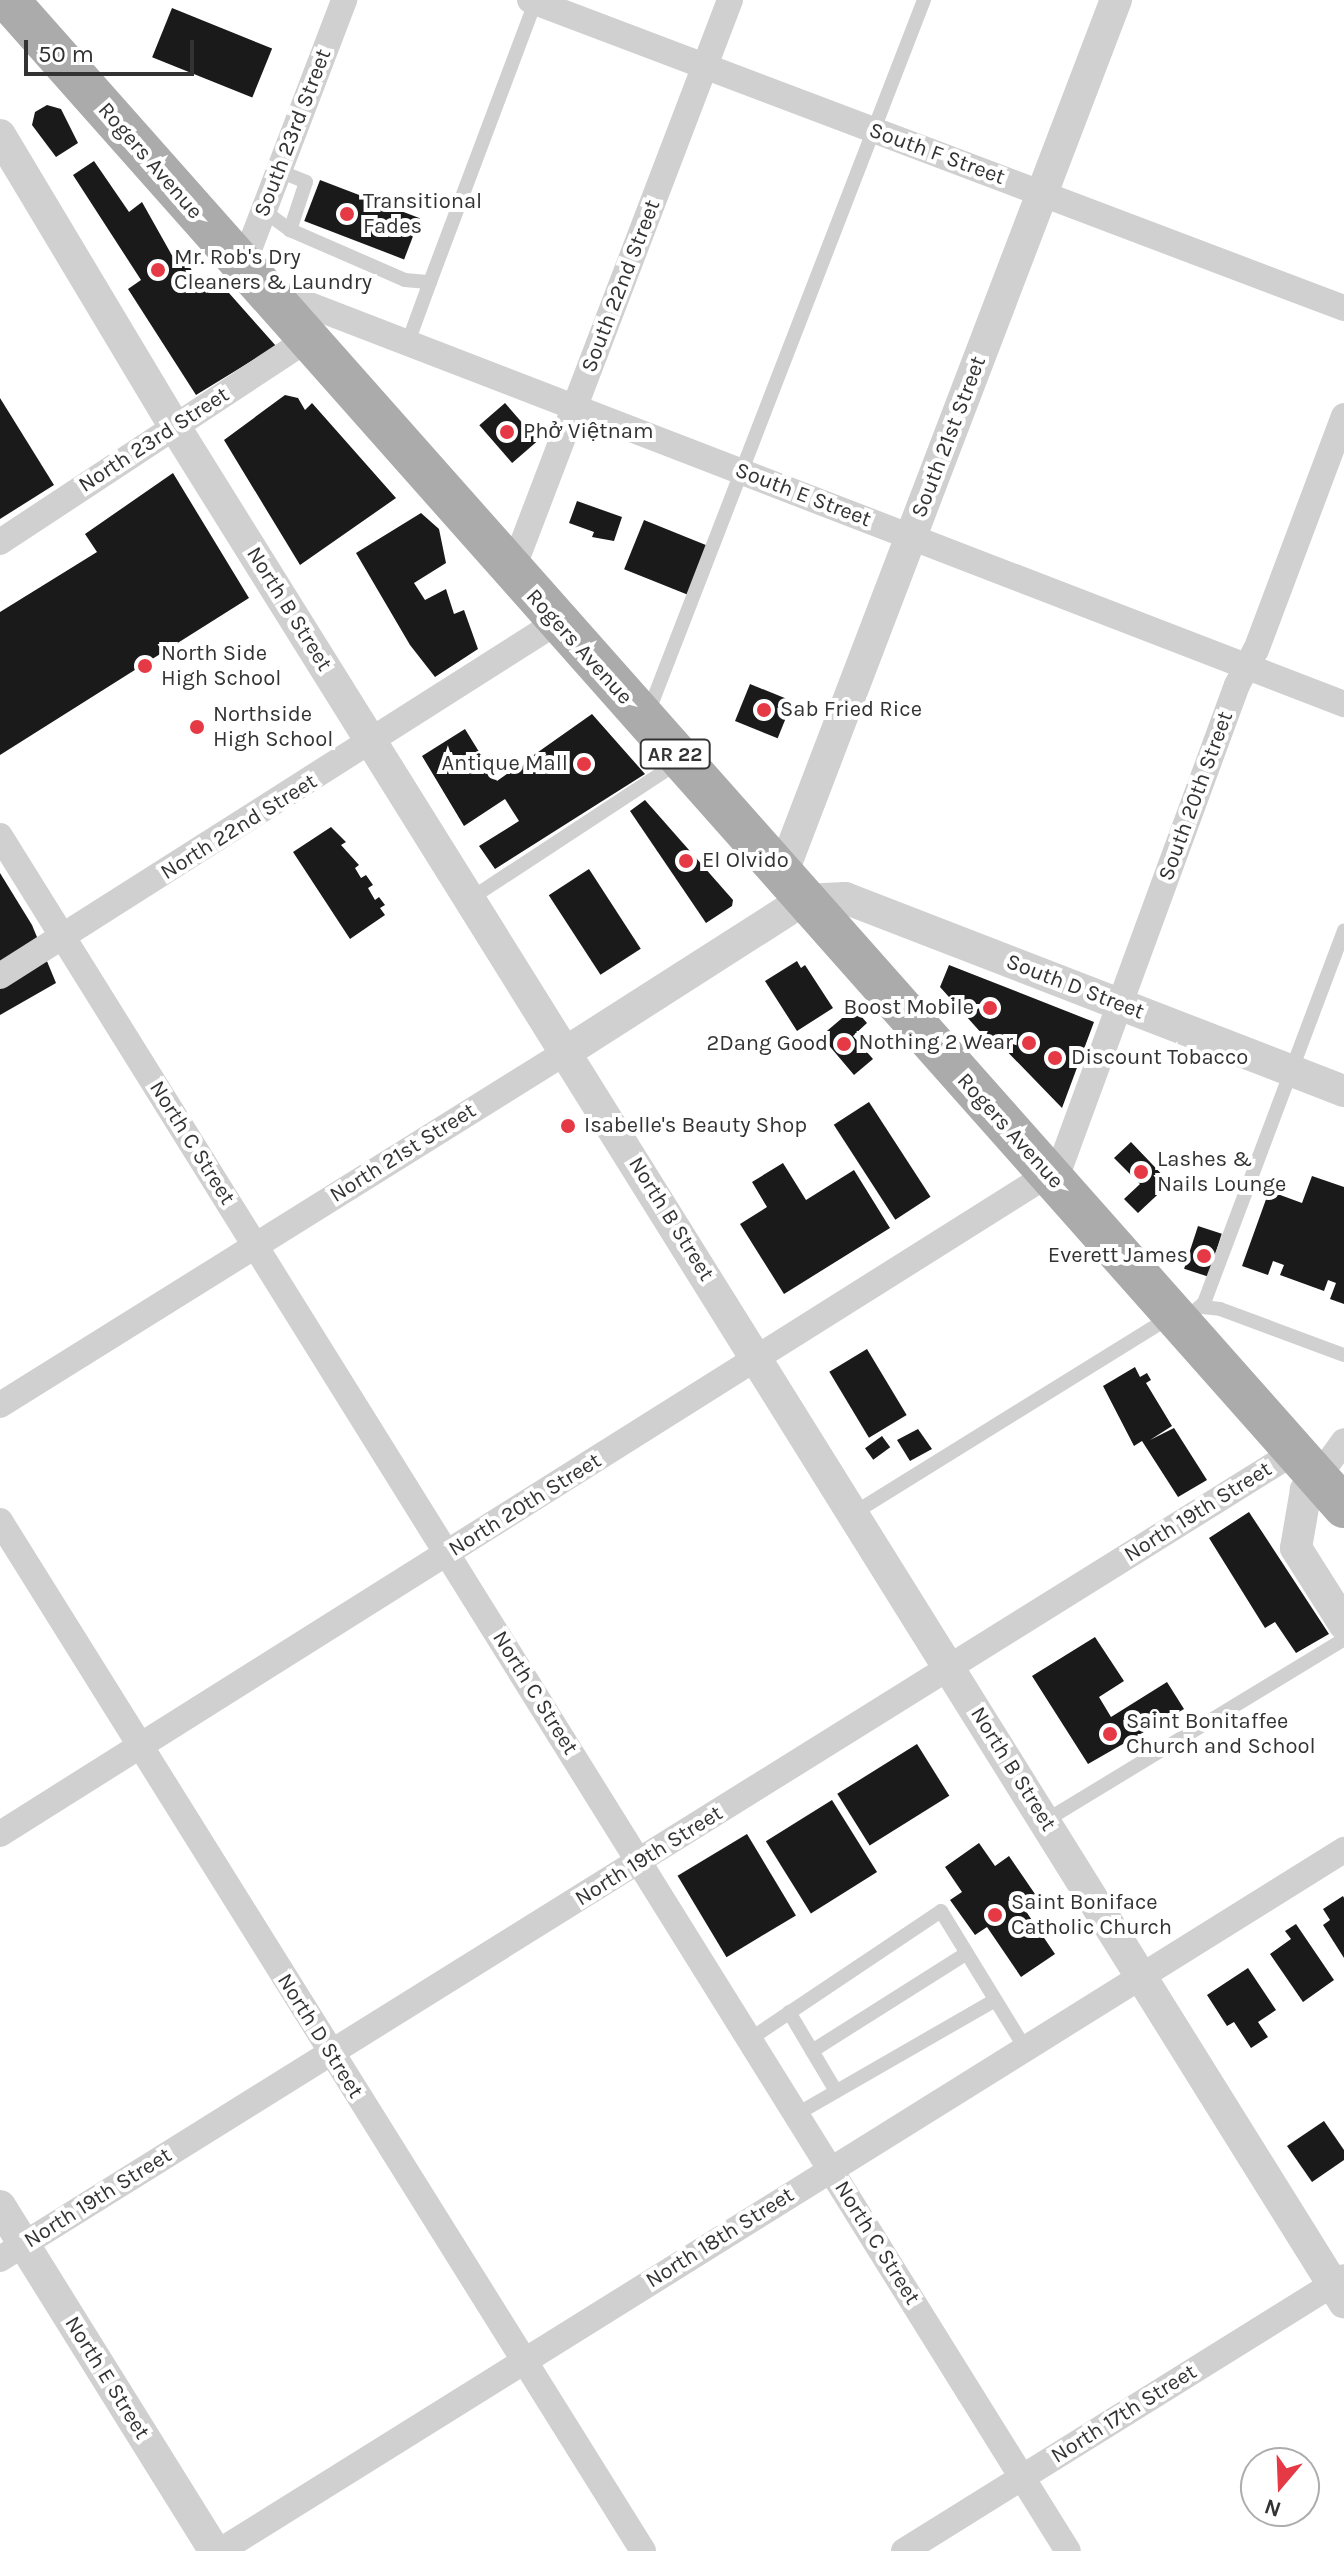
<!DOCTYPE html>
<meta charset="utf-8">
<style>
body{margin:0}
#map{position:relative;width:1344px;height:2551px;overflow:hidden;background:#fff;font-family:Karla,sans-serif}
div>[style]{position:absolute}
[style*='--x']{left:calc(var(--x)*1px);top:calc(var(--y)*1px);width:calc(var(--w)*1px);rotate:calc(var(--a)*1deg)}
.building>*{inset:0;background:#1a1a1a;transform-origin:0 0}
.service>*{height:14px;margin:-7px;padding:0 7px;transform-origin:7px;border-radius:7px;background:#d0d0d0}
.minor>*{height:26px;margin:-13px;padding:0 13px;transform-origin:13px;border-radius:13px;background:#d0d0d0}
.tertiary>*{height:32px;margin:-16px;padding:0 16px;transform-origin:16px;border-radius:16px;background:#d0d0d0}
.primary>*{height:42px;margin:-21px;padding:0 21px;transform-origin:21px;border-radius:21px;background:#ababab}
.dots>*{width:22px;height:22px;translate:-50% -50%;box-sizing:border-box;border:4px solid #fff;border-radius:50%}
span{translate:-50% -50%;white-space:nowrap;text-align:center;line-height:1.15;-webkit-text-stroke:8px #fff;paint-order:stroke}
.shield-label span{padding:2px 6px;background:#fff;border:2px solid;border-radius:6px;-webkit-text-stroke-width:0}
.shield-label{font-size:20px;color:#333;font-weight:700}
.street-label{font-size:22px;color:#333}
.poi-label{font-size:22px;color:#333}
.left{translate:0 -50%;text-align:left}
.right{translate:-100% -50%;text-align:right}
.north{position:absolute;left:1240px;top:2447px;width:80px;height:80px;box-sizing:border-box;background:#fff;border:2px solid #adadad;border-radius:50%;rotate:199deg;font-size:22px;font-weight:700;line-height:32px;text-align:center;color:#333}
.north::after{content:'';display:block;margin:auto;width:28px;height:36px;background:#e63946;clip-path:polygon(50% 0,100% 100%,50% 72%,0 100%)}
.scale{position:absolute;left:24px;top:40px;width:170px;height:36px;box-sizing:border-box;border:4px solid #333;border-top:0;padding-left:10px;font-size:24px;line-height:28px;white-space:nowrap;color:#333;-webkit-text-stroke:6px #fff;paint-order:stroke}
</style>
<div id="map">
<div class="building">
<div style="left:172px;top:8px;width:108px;height:53px;rotate:22deg"></div>
<div style="clip-path:polygon(47px 105px,61px 109px,78px 143px,56px 157px,32px 125px,35px 112px)"></div>
<div style="clip-path:polygon(94px 161px,129px 212px,142px 202px,174px 259px,181px 253px,206px 293px,221px 284px,276px 346px,196px 395px,128px 289px,141px 280px,73px 175px)"></div>
<div style="left:320px;top:180px;width:107px;height:44px;rotate:21deg"></div>
<div style="clip-path:polygon(285px 395px,298px 398px,305px 410px,312px 403px,396px 498px,300px 565px,224px 440px)"></div>
<div style="clip-path:polygon(0 398px,54px 485px,0 519px)"></div>
<div style="left:505px;top:403px;width:50px;height:34px;rotate:49deg"></div>
<div style="clip-path:polygon(173px 473px,249px 598px,0 755px,0 612px,97px 552px,85px 534px)"></div>
<div style="clip-path:polygon(577px 501px,622px 517px,614px 541px,592px 537px,594px 532px,569px 523px)"></div>
<div style="clip-path:polygon(421px 513px,439px 529px,446px 563px,414px 583px,425px 600px,446px 589px,454px 614px,464px 610px,478px 649px,435px 677px,410px 645px,356px 553px)"></div>
<div style="left:644px;top:520px;width:68px;height:53px;rotate:22deg"></div>
<div style="left:750px;top:684px;width:46px;height:40px;rotate:22deg"></div>
<div style="clip-path:polygon(592px 714px,645px 774px,495px 869px,479px 846px,519px 821px,505px 799px,464px 826px,422px 756px,465px 729px,497px 781px)"></div>
<div style="clip-path:polygon(645px 800px,733px 900px,732px 906px,706px 923px,630px 811px)"></div>
<div style="clip-path:polygon(331px 827px,346px 842px,341px 845px,359px 865px,355px 868px,361px 878px,366px 875px,373px 885px,368px 888px,375px 900px,379px 897px,385px 905px,380px 908px,385px 915px,350px 939px,293px 852px)"></div>
<div style="left:589px;top:869px;width:95px;height:48px;rotate:57deg"></div>
<div style="clip-path:polygon(0 873px,32px 925px,56px 983px,0 1015px)"></div>
<div style="clip-path:polygon(797px 961px,801px 968px,805px 965px,833px 1008px,797px 1031px,765px 981px)"></div>
<div style="clip-path:polygon(949px 965px,1094px 1022px,1062px 1108px,997px 1041px,992px 1045px,940px 987px)"></div>
<div style="clip-path:polygon(854px 1008px,867px 1023px,853px 1036px,873px 1059px,854px 1075px,821px 1036px)"></div>
<div style="left:869px;top:1102px;width:113px;height:42px;rotate:57deg"></div>
<div style="clip-path:polygon(1131px 1142px,1170px 1183px,1138px 1213px,1124px 1199px,1140px 1184px,1114px 1158px)"></div>
<div style="clip-path:polygon(783px 1163px,806px 1200px,854px 1170px,890px 1228px,784px 1294px,740px 1224px,767px 1207px,752px 1182px)"></div>
<div style="clip-path:polygon(1312px 1176px,1344px 1187px,1344px 1304px,1330px 1299px,1336px 1283px,1328px 1280px,1324px 1291px,1280px 1275px,1284px 1265px,1273px 1261px,1268px 1275px,1242px 1266px,1269px 1191px,1302px 1203px)"></div>
<div style="left:1198px;top:1226px;width:25px;height:45px;rotate:18deg"></div>
<div style="left:867px;top:1349px;width:77px;height:44px;rotate:59deg"></div>
<div style="clip-path:polygon(1135px 1367px,1140px 1377px,1147px 1373px,1151px 1380px,1146px 1383px,1172px 1426px,1150px 1440px,1174px 1428px,1207px 1480px,1178px 1497px,1142px 1441px,1134px 1446px,1103px 1386px)"></div>
<div style="clip-path:polygon(918px 1429px,932px 1449px,910px 1461px,897px 1440px)"></div>
<div style="left:882px;top:1436px;width:14px;height:21px;rotate:54deg"></div>
<div style="clip-path:polygon(1249px 1512px,1329px 1634px,1296px 1653px,1275px 1622px,1265px 1628px,1209px 1538px)"></div>
<div style="clip-path:polygon(1095px 1637px,1124px 1681px,1099px 1697px,1111px 1717px,1167px 1682px,1184px 1709px,1088px 1764px,1032px 1676px)"></div>
<div style="left:917px;top:1744px;width:61px;height:94px;rotate:58deg"></div>
<div style="left:832px;top:1800px;width:85px;height:78px;rotate:58deg"></div>
<div style="left:747px;top:1834px;width:95px;height:81px;rotate:59deg"></div>
<div style="clip-path:polygon(979px 1843px,995px 1866px,1009px 1856px,1035px 1894px,1021px 1904px,1055px 1954px,1021px 1977px,987px 1927px,975px 1935px,950px 1900px,962px 1892px,945px 1867px)"></div>
<div style="clip-path:polygon(1343px 1896px,1344px 1898px,1344px 1958px,1323px 1925px,1330px 1920px,1323px 1909px)"></div>
<div style="clip-path:polygon(1296px 1924px,1334px 1980px,1303px 2002px,1270px 1954px,1291px 1939px,1285px 1931px)"></div>
<div style="clip-path:polygon(1248px 1968px,1276px 2010px,1258px 2022px,1268px 2037px,1251px 2048px,1234px 2022px,1227px 2026px,1207px 1995px)"></div>
<div style="clip-path:polygon(1324px 2121px,1344px 2150px,1344px 2160px,1312px 2182px,1287px 2146px)"></div>
</div>
<div class="service">
<div style="--x:279;--y:171;--w:29;--a:22"></div>
<div style="--x:306;--y:182;--w:51;--a:108.4"></div>
<div style="--x:264;--y:211;--w:32;--a:36"></div>
<div style="--x:290;--y:230;--w:125;--a:23.5"></div>
<div style="--x:405;--y:280;--w:25;--a:5"></div>
<div style="--x:430;--y:282;--w:64;--a:110.1"></div>
<div style="--x:430;--y:282;--w:299;--a:-69.4"></div>
<div style="--x:648;--y:713;--w:765;--a:-68.84"></div>
<div style="--x:470;--y:899;--w:248;--a:-33.3"></div>
<div style="--x:1202;--y:1307;--w:18;--a:6"></div>
<div style="--x:1220;--y:1309;--w:132;--a:20.4"></div>
<div style="--x:1182;--y:1322;--w:29;--a:-41"></div>
<div style="--x:1204;--y:1303;--w:398;--a:-69.4"></div>
<div style="--x:854;--y:1513;--w:372;--a:-31.8"></div>
<div style="--x:1045;--y:1821;--w:350;--a:-31.3"></div>
<div style="--x:789;--y:2012;--w:92;--a:59.3"></div>
<div style="--x:750;--y:2039;--w:230;--a:-33.8"></div>
<div style="--x:941;--y:1911;--w:161;--a:58.5"></div>
<div style="--x:812;--y:2051;--w:183;--a:-32.3"></div>
<div style="--x:797;--y:2114;--w:228;--a:-29.9"></div>
</div>
<div class="minor">
<div style="--x:530;--y:0;--w:870;--a:20.73"></div>
<div style="--x:243;--y:265;--w:284;--a:-69.1"></div>
<div style="--x:273;--y:291;--w:1148;--a:21.09"></div>
<div style="--x:0;--y:542;--w:369;--a:-33.4"></div>
<div style="--x:512;--y:571;--w:611;--a:-69.1"></div>
<div style="--x:0;--y:836;--w:2020;--a:58.09"></div>
<div style="--x:0;--y:976;--w:660;--a:-32.44"></div>
<div style="--x:0;--y:1405;--w:667;--a:-31.95"></div>
<div style="--x:1333;--y:1482;--w:16;--a:-162"></div>
<div style="--x:1318;--y:1477;--w:44;--a:-54.2"></div>
<div style="--x:0;--y:1521;--w:1214;--a:58.02"></div>
<div style="--x:0;--y:1834;--w:1252;--a:-32.18"></div>
<div style="--x:1060;--y:1167;--w:513;--a:-69.84"></div>
<div style="--x:1237;--y:685;--w:40;--a:-62"></div>
<div style="--x:1256;--y:650;--w:250;--a:-69.4"></div>
<div style="--x:0;--y:2259;--w:1527;--a:-31.94"></div>
<div style="--x:220;--y:2551;--w:1325;--a:-31.95"></div>
<div style="--x:904;--y:2551;--w:518;--a:-31.91"></div>
</div>
<div class="tertiary">
<div style="--x:0;--y:135;--w:340;--a:59.1"></div>
<div style="--x:175;--y:427;--w:2210;--a:58.06"></div>
<div style="--x:782;--y:874;--w:936;--a:-69.09"></div>
<div style="--x:566;--y:1052;--w:282;--a:-32.6"></div>
<div style="--x:804;--y:900;--w:41;--a:-2.8"></div>
<div style="--x:845;--y:898;--w:535;--a:21.15"></div>
<div style="--x:1318;--y:1477;--w:18;--a:133"></div>
<div style="--x:1306;--y:1490;--w:59;--a:99.8"></div>
<div style="--x:1296;--y:1548;--w:90;--a:57.7"></div>
<div style="--x:0;--y:2206;--w:407;--a:58.1"></div>
</div>
<div class="primary">
<div style="--x:8;--y:0;--w:2014;--a:48.44"></div>
</div>
<div class="dots">
<div style="left:347px;top:214px;background:#e63946"></div>
<div style="left:158px;top:270px;background:#e63946"></div>
<div style="left:507px;top:432px;background:#e63946"></div>
<div style="left:145px;top:666px;background:#e63946"></div>
<div style="left:764px;top:710px;background:#e63946"></div>
<div style="left:197px;top:727px;background:#e63946"></div>
<div style="left:584px;top:764px;background:#e63946"></div>
<div style="left:686px;top:861px;background:#e63946"></div>
<div style="left:990px;top:1008px;background:#e63946"></div>
<div style="left:1029px;top:1043px;background:#e63946"></div>
<div style="left:844px;top:1044px;background:#e63946"></div>
<div style="left:1055px;top:1058px;background:#e63946"></div>
<div style="left:568px;top:1126px;background:#e63946"></div>
<div style="left:1141px;top:1172px;background:#e63946"></div>
<div style="left:1204px;top:1256px;background:#e63946"></div>
<div style="left:1110px;top:1734px;background:#e63946"></div>
<div style="left:995px;top:1915px;background:#e63946"></div>
</div>
<div class="shield-label">
<span style="left:675px;top:754px">AR 22</span>
</div>
<div class="street-label">
<span style="left:293px;top:133px;rotate:-69deg">South 23rd Street</span>
<span style="left:937px;top:154px;rotate:20deg">South F Street</span>
<span style="left:150px;top:161px;rotate:49deg">Rogers Avenue</span>
<span style="left:621px;top:286px;rotate:-69deg">South 22nd Street</span>
<span style="left:949px;top:437px;rotate:-69deg">South 21st Street</span>
<span style="left:154px;top:440px;rotate:-33deg">North 23rd Street</span>
<span style="left:803px;top:495px;rotate:21deg">South E Street</span>
<span style="left:289px;top:609px;rotate:58deg">North B Street</span>
<span style="left:579px;top:647px;rotate:48deg">Rogers Avenue</span>
<span style="left:1196px;top:796px;rotate:-70deg">South 20th Street</span>
<span style="left:239px;top:827px;rotate:-32deg">North 22nd Street</span>
<span style="left:1075px;top:987px;rotate:21deg">South D Street</span>
<span style="left:1010px;top:1131px;rotate:48deg">Rogers Avenue</span>
<span style="left:192px;top:1143px;rotate:58deg">North C Street</span>
<span style="left:403px;top:1153px;rotate:-32deg">North 21st Street</span>
<span style="left:671px;top:1219px;rotate:58deg">North B Street</span>
<span style="left:525px;top:1505px;rotate:-32deg">North 20th Street</span>
<span style="left:1198px;top:1512px;rotate:-32deg">North 19th Street</span>
<span style="left:535px;top:1693px;rotate:58deg">North C Street</span>
<span style="left:1013px;top:1769px;rotate:58deg">North B Street</span>
<span style="left:649px;top:1856px;rotate:-32deg">North 19th Street</span>
<span style="left:320px;top:2036px;rotate:58deg">North D Street</span>
<span style="left:98px;top:2198px;rotate:-32deg">North 19th Street</span>
<span style="left:720px;top:2238px;rotate:-32deg">North 18th Street</span>
<span style="left:877px;top:2243px;rotate:58deg">North C Street</span>
<span style="left:107px;top:2378px;rotate:58deg">North E Street</span>
<span style="left:1124px;top:2414px;rotate:-32deg">North 17th Street</span>
</div>
<div class="poi-label">
<span class="left" style="left:363px;top:214px">Transitional<br>Fades</span>
<span class="left" style="left:174px;top:270px">Mr. Rob's Dry<br>Cleaners &amp; Laundry</span>
<span class="left" style="left:523px;top:432px">Phở Việtnam</span>
<span class="left" style="left:161px;top:666px">North Side<br>High School</span>
<span class="left" style="left:780px;top:710px">Sab Fried Rice</span>
<span class="left" style="left:213px;top:727px">Northside<br>High School</span>
<span class="right" style="left:568px;top:764px">Antique Mall</span>
<span class="left" style="left:702px;top:861px">El Olvido</span>
<span class="right" style="left:974px;top:1008px">Boost Mobile</span>
<span class="right" style="left:1013px;top:1043px">Nothing 2 Wear</span>
<span class="right" style="left:828px;top:1044px">2Dang Good</span>
<span class="left" style="left:1071px;top:1058px">Discount Tobacco</span>
<span class="left" style="left:584px;top:1126px">Isabelle's Beauty Shop</span>
<span class="left" style="left:1157px;top:1172px">Lashes &amp;<br>Nails Lounge</span>
<span class="right" style="left:1188px;top:1256px">Everett James</span>
<span class="left" style="left:1126px;top:1734px">Saint Bonitaffee<br>Church and School</span>
<span class="left" style="left:1011px;top:1915px">Saint Boniface<br>Catholic Church</span>
</div>
<div class="north">N</div>
<div class="scale">50 m</div>
</div>
